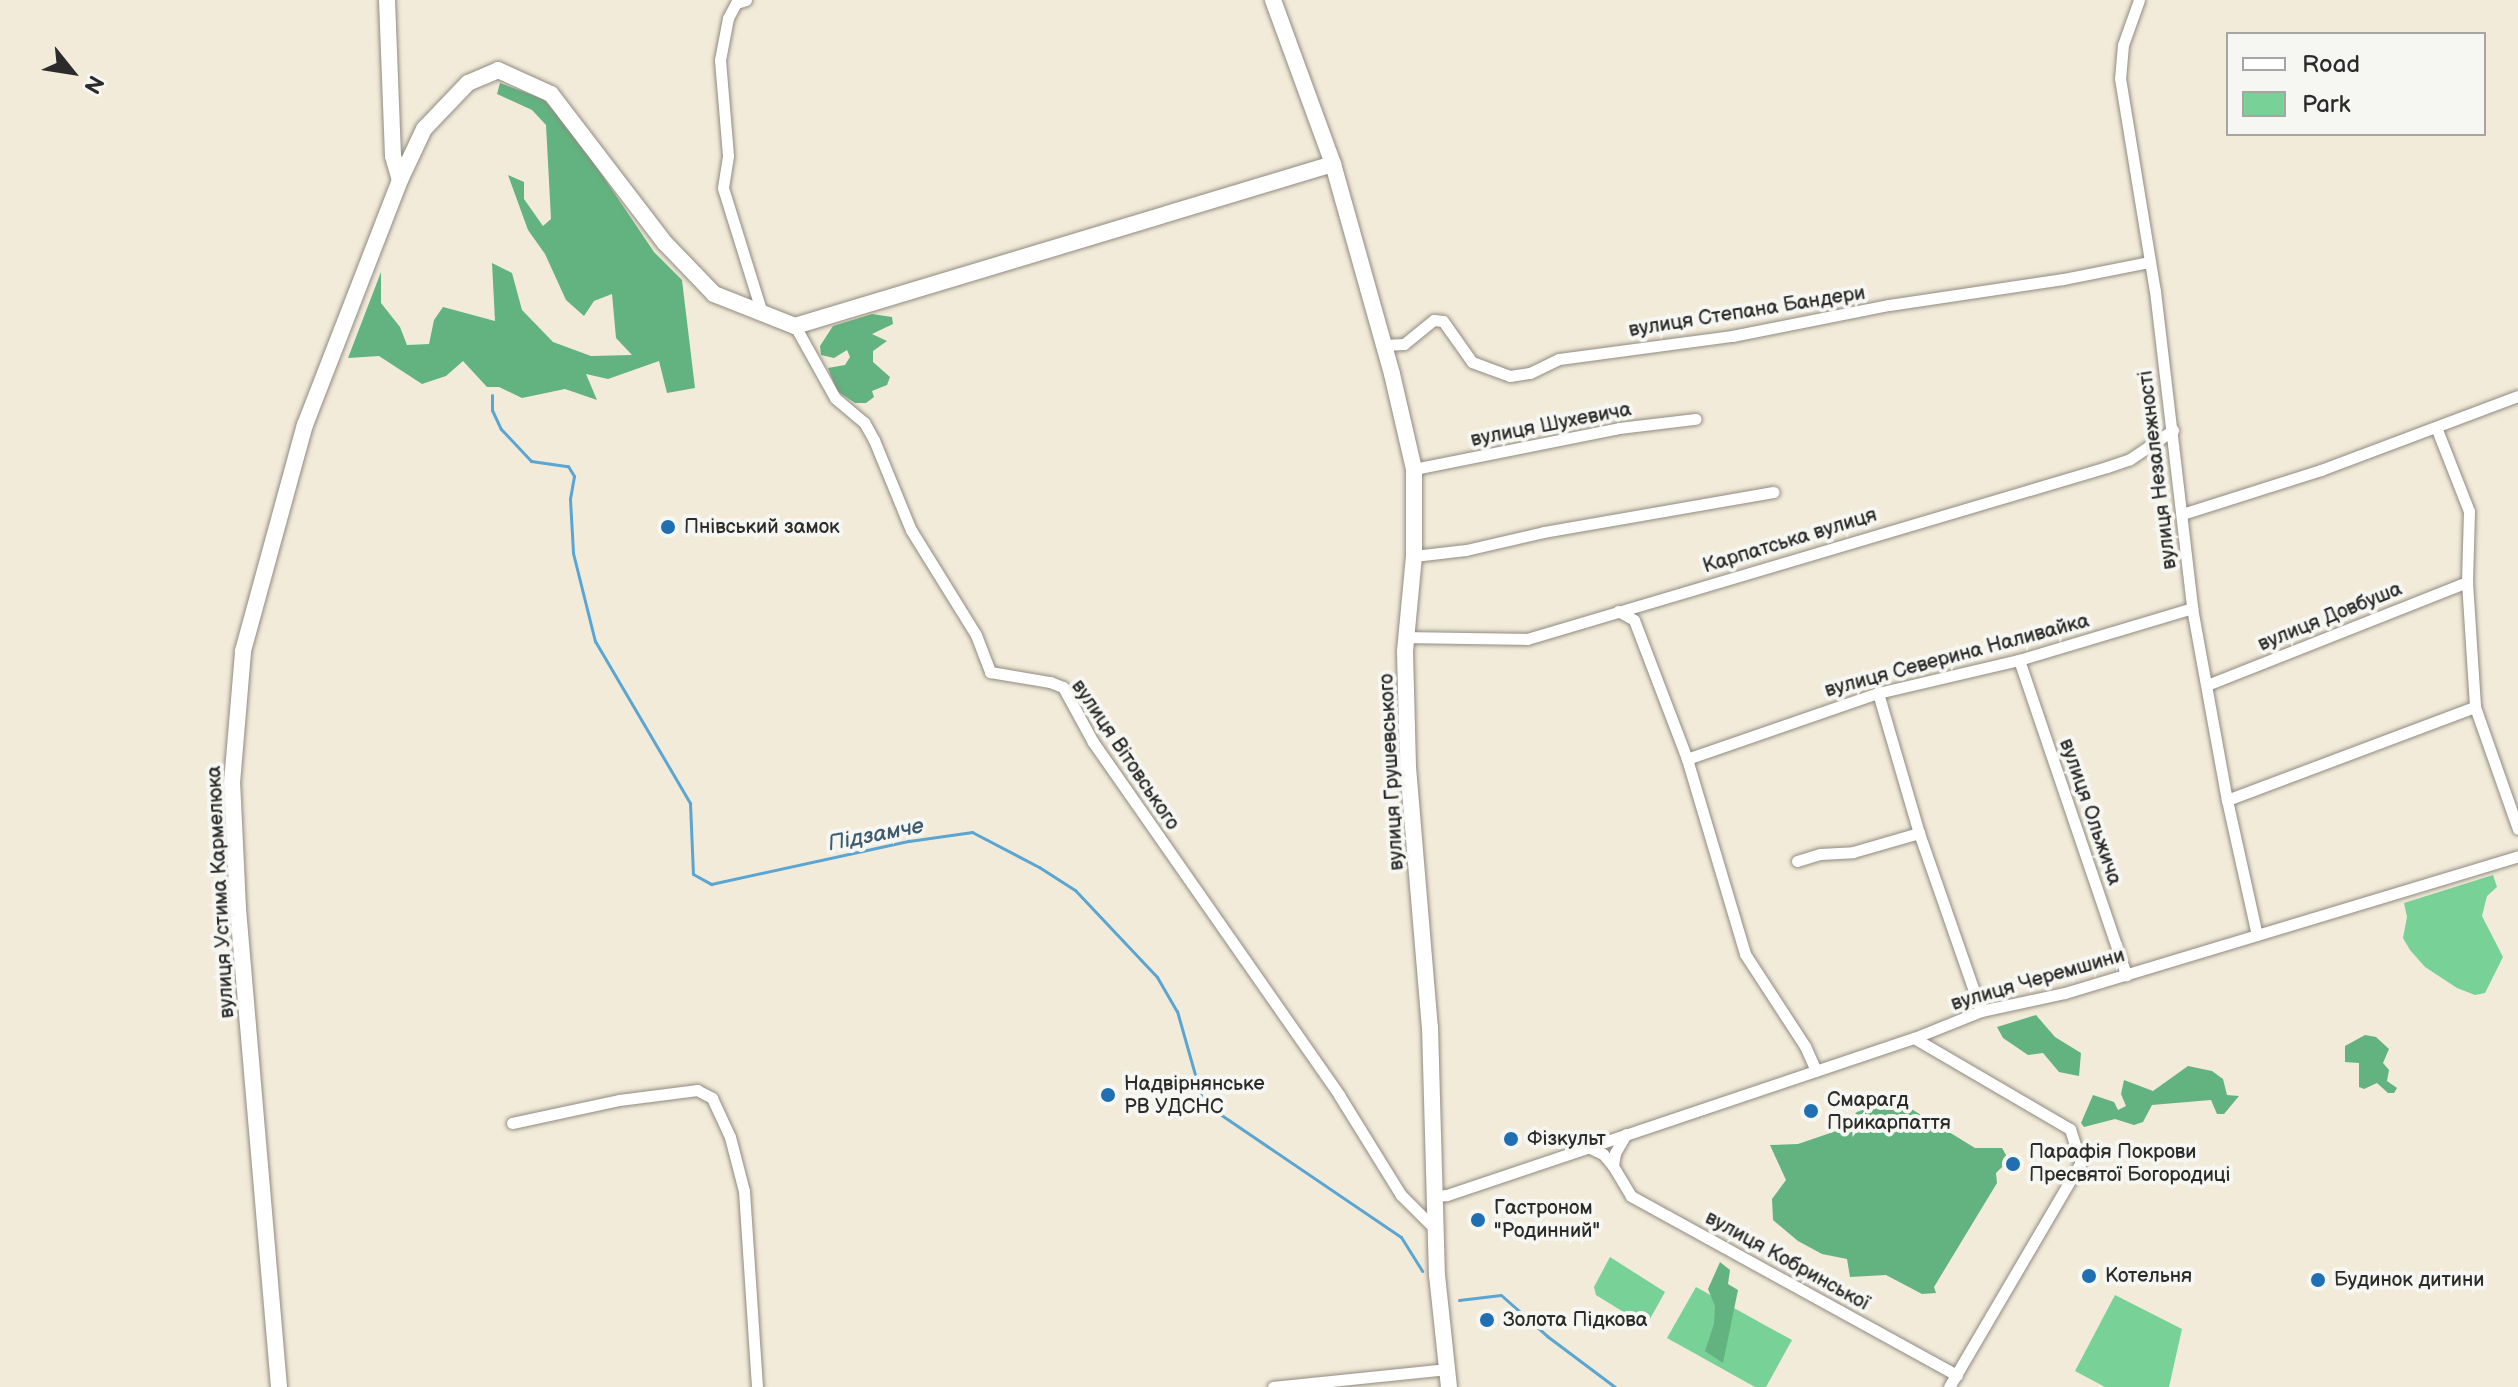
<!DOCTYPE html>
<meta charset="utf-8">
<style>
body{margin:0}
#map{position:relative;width:2518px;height:1387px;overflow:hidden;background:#f3ebd9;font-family:"Balsamiq Sans",sans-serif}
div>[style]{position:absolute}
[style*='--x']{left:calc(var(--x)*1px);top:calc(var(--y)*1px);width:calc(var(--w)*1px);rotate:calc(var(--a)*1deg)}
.green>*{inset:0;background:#78d196}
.forest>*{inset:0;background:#62b37f}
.stream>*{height:3px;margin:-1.5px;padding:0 1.5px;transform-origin:1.5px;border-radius:1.5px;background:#5aa5d2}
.roads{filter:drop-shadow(0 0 2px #8f8b82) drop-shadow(0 0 2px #8f8b82)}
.street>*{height:11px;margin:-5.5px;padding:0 5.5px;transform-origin:5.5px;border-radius:5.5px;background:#fff}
.secondary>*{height:16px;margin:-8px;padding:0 8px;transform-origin:8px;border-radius:8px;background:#fff}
.dots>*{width:22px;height:22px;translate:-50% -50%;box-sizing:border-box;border:4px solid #f6f6f2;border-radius:50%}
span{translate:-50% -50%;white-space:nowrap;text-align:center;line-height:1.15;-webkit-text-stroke:8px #f6f6f2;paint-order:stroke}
.street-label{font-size:20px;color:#2b2b2b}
.poi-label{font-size:20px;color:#2b2b2b}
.left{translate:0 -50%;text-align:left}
.water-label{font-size:22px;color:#3e5c6e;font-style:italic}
.legend{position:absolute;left:2226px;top:32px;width:260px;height:104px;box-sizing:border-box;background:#f6f6f2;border:2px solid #a5a5a2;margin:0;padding:10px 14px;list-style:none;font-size:24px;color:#2b2b2b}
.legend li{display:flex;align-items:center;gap:16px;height:40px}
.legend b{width:40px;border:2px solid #a5a5a2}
.north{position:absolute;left:32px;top:32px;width:80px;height:80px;-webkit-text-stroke:6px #f6f6f2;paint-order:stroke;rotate:120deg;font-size:22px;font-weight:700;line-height:32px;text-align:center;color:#2b2b2b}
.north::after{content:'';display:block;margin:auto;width:28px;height:36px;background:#2b2b2b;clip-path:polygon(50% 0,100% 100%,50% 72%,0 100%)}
</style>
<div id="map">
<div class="green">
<div style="clip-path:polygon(2493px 875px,2497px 887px,2487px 896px,2482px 916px,2503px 957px,2485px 993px,2475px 995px,2457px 988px,2425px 967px,2410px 950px,2403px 938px,2407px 917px,2404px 903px)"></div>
<div style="clip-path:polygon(1610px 1257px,1665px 1292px,1646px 1326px,1596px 1295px,1594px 1287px)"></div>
<div style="clip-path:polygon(1696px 1287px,1792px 1340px,1766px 1387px,1755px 1387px,1667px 1338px)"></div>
<div style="clip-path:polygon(2115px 1295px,2182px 1329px,2169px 1387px,2105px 1387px,2075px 1371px)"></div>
</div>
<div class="forest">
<div style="clip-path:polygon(500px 83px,543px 99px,567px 123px,654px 252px,682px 280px,695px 388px,667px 393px,659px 361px,608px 379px,586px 374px,597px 400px,565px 389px,522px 398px,499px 387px,487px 387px,463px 361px,446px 376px,422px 384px,379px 356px,348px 358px,381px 272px,381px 303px,400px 327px,407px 345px,429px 344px,434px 320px,443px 307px,495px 321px,492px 263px,512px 273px,522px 310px,553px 342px,591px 356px,632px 355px,616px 338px,612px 294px,594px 301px,584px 316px,566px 300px,545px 254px,528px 230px,508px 175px,524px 182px,524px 199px,543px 226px,551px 219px,546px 125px,532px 110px,497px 94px)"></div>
<div style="clip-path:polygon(872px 314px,892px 317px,893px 324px,872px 334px,887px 341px,873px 351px,873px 362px,890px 377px,887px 385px,872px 391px,874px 397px,866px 403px,855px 403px,837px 391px,828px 368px,845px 365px,850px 357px,847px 350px,834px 358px,821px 355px,820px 346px,833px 326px)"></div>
<div style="clip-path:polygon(2036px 1015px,2055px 1037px,2081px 1053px,2079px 1076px,2059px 1072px,2043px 1053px,2028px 1055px,2003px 1038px,1997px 1027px)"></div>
<div style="clip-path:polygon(2365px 1035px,2376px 1037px,2389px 1049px,2383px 1063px,2389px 1070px,2387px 1081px,2397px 1088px,2394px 1093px,2388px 1093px,2377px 1083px,2364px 1089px,2359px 1087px,2359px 1063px,2345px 1062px,2345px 1046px)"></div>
<div style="clip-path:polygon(2188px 1066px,2212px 1071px,2223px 1079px,2227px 1095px,2239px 1096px,2224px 1114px,2217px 1114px,2211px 1100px,2152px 1105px,2143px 1122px,2134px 1125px,2115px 1119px,2084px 1127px,2081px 1123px,2093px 1095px,2114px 1102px,2118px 1110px,2126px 1106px,2121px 1094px,2124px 1080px,2153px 1091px)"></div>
<div style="clip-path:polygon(1884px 1102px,1913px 1110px,1975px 1148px,2002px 1148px,2009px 1160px,1996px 1173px,1997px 1183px,1934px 1287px,1936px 1293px,1922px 1294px,1886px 1275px,1850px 1277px,1847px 1259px,1822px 1254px,1798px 1241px,1773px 1220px,1772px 1199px,1786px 1180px,1770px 1145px,1798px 1144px,1839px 1130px,1857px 1112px)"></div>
<div style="clip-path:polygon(1720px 1262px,1730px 1270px,1728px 1284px,1738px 1290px,1723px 1363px,1705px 1351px,1714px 1324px,1715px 1306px,1708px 1289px)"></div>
</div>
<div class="stream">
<div style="--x:492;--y:395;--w:15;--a:90"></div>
<div style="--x:492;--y:410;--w:21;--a:65"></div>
<div style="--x:501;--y:429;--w:44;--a:46.8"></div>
<div style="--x:531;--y:461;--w:37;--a:8"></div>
<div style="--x:568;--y:466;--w:12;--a:59"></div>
<div style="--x:574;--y:476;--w:23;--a:100"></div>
<div style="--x:570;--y:499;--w:54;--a:86.8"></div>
<div style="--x:573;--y:553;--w:91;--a:76"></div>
<div style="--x:595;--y:641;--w:188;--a:59.6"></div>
<div style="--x:690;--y:803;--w:71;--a:87.6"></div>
<div style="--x:693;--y:874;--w:21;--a:29"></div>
<div style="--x:711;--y:884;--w:203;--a:-12.3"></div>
<div style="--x:909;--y:841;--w:64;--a:-8.1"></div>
<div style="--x:972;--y:832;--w:76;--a:27.6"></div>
<div style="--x:1039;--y:867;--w:43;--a:32.6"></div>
<div style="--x:1075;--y:890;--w:120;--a:46.7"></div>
<div style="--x:1157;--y:977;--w:39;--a:60"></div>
<div style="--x:1177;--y:1011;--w:88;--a:74.2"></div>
<div style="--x:1201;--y:1096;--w:19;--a:47"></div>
<div style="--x:1214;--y:1110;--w:226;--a:34.2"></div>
<div style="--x:1401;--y:1237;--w:40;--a:58"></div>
<div style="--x:1459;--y:1300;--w:42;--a:-6.8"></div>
<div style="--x:1501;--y:1295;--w:62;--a:41.7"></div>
<div style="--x:1547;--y:1336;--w:85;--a:36.9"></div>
</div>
<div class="roads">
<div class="street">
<div style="--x:746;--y:0;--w:10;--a:163"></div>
<div style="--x:736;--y:3;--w:17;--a:118"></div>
<div style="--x:728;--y:18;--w:43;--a:100.8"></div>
<div style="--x:720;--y:60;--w:96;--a:85.2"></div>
<div style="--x:728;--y:156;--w:32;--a:99"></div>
<div style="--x:723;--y:188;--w:131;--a:72.7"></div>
<div style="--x:2139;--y:0;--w:48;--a:109.6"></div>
<div style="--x:2123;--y:45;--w:33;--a:95"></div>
<div style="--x:2120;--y:78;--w:216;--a:80.7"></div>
<div style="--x:2155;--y:291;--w:319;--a:83.3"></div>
<div style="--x:2192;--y:608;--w:195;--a:79.7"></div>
<div style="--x:2227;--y:800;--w:138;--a:77.5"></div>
<div style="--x:795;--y:326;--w:82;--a:60.9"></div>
<div style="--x:835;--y:398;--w:38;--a:40"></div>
<div style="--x:864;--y:422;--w:21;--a:61"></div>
<div style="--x:874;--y:440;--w:97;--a:67.7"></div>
<div style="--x:911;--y:530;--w:123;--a:58.2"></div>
<div style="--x:976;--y:635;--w:40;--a:69"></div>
<div style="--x:990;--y:672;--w:61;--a:9.5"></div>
<div style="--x:1050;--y:682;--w:14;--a:21"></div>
<div style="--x:1063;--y:687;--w:63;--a:61.4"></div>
<div style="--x:1093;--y:742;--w:430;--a:55.1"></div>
<div style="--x:1339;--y:1095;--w:118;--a:58.2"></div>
<div style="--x:1401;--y:1195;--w:48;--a:45"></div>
<div style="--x:1384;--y:345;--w:20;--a:-3"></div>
<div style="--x:1404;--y:344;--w:38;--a:-39"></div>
<div style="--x:1434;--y:320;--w:9;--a:6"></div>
<div style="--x:1443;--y:321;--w:50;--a:54.7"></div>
<div style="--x:1472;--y:362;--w:40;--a:20.2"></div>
<div style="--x:1510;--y:376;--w:20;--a:-9"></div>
<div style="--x:1530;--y:373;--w:32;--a:-26"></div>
<div style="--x:1559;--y:359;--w:175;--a:-7.6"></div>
<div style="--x:1732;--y:336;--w:160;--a:-11.2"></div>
<div style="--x:1889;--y:305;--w:176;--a:-8.5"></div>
<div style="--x:2063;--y:279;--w:88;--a:-11.2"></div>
<div style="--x:2436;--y:427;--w:90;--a:68.6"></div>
<div style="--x:2469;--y:511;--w:71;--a:91.6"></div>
<div style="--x:2467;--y:582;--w:125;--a:86.3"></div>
<div style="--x:2475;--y:707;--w:129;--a:70.6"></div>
<div style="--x:1414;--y:469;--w:209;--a:-11.3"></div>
<div style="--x:1619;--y:428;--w:77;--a:-6.8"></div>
<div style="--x:2182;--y:514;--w:146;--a:-17.6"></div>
<div style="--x:2321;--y:470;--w:210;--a:-20.6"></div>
<div style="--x:1414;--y:556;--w:52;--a:-6.6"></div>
<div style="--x:1466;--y:550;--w:80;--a:-13"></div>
<div style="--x:1544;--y:532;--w:233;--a:-9.9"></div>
<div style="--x:1618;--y:611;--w:18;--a:29"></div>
<div style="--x:1634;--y:620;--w:149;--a:69.1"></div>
<div style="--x:1687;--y:759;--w:203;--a:73.4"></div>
<div style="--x:1745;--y:954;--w:110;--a:56.9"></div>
<div style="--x:1805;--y:1046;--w:27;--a:66"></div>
<div style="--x:1406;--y:637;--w:121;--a:0.9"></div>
<div style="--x:1527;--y:639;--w:605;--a:-16.52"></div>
<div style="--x:2107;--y:467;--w:24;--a:-19"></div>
<div style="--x:2130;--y:459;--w:52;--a:-34"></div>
<div style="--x:2019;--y:660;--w:333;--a:71.2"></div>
<div style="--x:2207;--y:685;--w:280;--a:-21.6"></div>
<div style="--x:1878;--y:693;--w:146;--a:73.7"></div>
<div style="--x:1919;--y:833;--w:188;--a:70.8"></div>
<div style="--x:1687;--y:759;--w:202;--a:-19.1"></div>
<div style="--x:1878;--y:693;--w:145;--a:-13.2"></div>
<div style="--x:2019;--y:660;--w:181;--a:-16.7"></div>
<div style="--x:2227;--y:800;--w:265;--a:-20.6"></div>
<div style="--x:1797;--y:861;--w:24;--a:-17"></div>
<div style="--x:1820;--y:854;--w:33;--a:-3"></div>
<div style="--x:1853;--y:852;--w:69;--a:-16.1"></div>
<div style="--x:1914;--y:1038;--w:181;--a:30.3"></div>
<div style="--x:2070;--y:1129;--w:35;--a:72"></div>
<div style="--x:2081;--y:1162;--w:261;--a:120.4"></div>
<div style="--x:512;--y:1123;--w:109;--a:-12.1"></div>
<div style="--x:619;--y:1100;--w:79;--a:-7.3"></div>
<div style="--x:697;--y:1090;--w:17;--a:28"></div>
<div style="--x:712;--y:1098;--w:43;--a:65.2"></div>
<div style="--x:730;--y:1137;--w:56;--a:75.5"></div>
<div style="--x:744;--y:1191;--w:196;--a:86.2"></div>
<div style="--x:1626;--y:1134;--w:22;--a:120"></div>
<div style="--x:1615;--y:1153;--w:13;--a:99"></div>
<div style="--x:1613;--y:1166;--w:35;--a:59"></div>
<div style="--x:1631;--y:1196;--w:372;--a:28.8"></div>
<div style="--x:1588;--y:1147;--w:17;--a:25"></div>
<div style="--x:1603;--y:1154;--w:16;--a:50"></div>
<div style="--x:1435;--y:1196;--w:12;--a:-5"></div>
<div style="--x:1447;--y:1195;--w:493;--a:-18.6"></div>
<div style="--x:1914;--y:1038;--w:72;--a:-21.9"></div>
<div style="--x:1981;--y:1011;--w:86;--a:-12.1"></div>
<div style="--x:2065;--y:993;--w:473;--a:-16.8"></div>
<div style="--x:1273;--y:1387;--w:175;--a:-5.9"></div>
</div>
<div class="secondary">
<div style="--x:387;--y:0;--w:156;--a:87.8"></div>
<div style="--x:393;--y:156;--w:25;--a:74"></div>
<div style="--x:1273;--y:0;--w:175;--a:69.9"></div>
<div style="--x:1333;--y:164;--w:218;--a:74.3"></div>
<div style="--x:1392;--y:374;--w:98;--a:77"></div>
<div style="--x:1414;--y:469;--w:87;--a:90"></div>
<div style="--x:1414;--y:556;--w:96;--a:95.4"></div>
<div style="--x:1405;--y:652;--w:115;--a:88.5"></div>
<div style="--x:1408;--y:767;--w:261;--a:85.2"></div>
<div style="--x:1430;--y:1027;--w:248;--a:88.4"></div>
<div style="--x:1437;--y:1275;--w:113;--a:83.9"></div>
<div style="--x:279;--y:1387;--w:481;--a:-94.9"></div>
<div style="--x:238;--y:908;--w:125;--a:-92.7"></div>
<div style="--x:232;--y:783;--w:132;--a:-85.2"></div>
<div style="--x:243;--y:651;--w:234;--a:-74.7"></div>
<div style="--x:305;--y:425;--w:263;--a:-68.8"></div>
<div style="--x:400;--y:180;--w:56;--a:-64.8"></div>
<div style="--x:424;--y:129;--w:64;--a:-46.3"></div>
<div style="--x:468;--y:83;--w:33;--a:-23"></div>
<div style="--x:498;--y:70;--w:58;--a:24.4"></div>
<div style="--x:551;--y:94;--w:188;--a:52.6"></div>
<div style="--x:665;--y:243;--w:71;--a:46.1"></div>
<div style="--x:714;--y:294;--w:87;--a:21.6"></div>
<div style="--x:795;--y:326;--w:562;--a:-16.76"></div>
</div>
</div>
<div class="dots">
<div style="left:668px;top:527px;background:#1f6fb2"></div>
<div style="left:1108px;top:1095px;background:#1f6fb2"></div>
<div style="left:1811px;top:1111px;background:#1f6fb2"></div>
<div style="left:1511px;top:1139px;background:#1f6fb2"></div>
<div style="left:2013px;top:1164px;background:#1f6fb2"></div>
<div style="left:1478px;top:1220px;background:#1f6fb2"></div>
<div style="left:2089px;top:1276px;background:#1f6fb2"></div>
<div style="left:2318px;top:1280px;background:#1f6fb2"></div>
<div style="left:1487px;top:1320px;background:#1f6fb2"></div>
</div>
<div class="street-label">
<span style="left:1747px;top:312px;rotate:-9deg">вулиця Степана Бандери</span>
<span style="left:1551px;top:425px;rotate:-11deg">вулиця Шухевича</span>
<span style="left:2158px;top:470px;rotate:-97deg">вулиця Незалежності</span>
<span style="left:1790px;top:541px;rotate:-17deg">Карпатська вулиця</span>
<span style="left:2330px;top:617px;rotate:-22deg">вулиця Довбуша</span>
<span style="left:1957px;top:656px;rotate:-15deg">вулиця Северина Наливайка</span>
<span style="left:1125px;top:755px;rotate:56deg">вулиця Вітовського</span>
<span style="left:1392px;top:772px;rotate:-93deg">вулиця Грушевського</span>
<span style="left:2090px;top:812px;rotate:71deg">вулиця Ольжича</span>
<span style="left:221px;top:892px;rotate:-93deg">вулиця Устима Кармелюка</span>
<span style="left:2038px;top:980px;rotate:-16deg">вулиця Черемшини</span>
<span style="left:1787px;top:1261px;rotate:29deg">вулиця Кобринської</span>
</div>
<div class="poi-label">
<span class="left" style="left:684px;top:527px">Пнівський замок</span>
<span class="left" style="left:1124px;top:1096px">Надвірнянське<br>РВ УДСНС</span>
<span class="left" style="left:1827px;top:1112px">Смарагд<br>Прикарпаття</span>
<span class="left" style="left:1527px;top:1139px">Фізкульт</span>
<span class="left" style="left:2029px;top:1164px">Парафія Покрови<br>Пресвятої Богородиці</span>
<span class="left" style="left:1494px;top:1220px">Гастроном<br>"Родинний"</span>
<span class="left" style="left:2105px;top:1276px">Котельня</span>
<span class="left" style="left:2334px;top:1280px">Будинок дитини</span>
<span class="left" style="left:1503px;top:1320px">Золота Підкова</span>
</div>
<div class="water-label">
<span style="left:876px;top:835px;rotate:-11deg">Підзамче</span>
</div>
<ul class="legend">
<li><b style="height:10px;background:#fff"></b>Road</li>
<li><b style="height:22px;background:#78d196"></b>Park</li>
</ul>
<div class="north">N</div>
</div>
